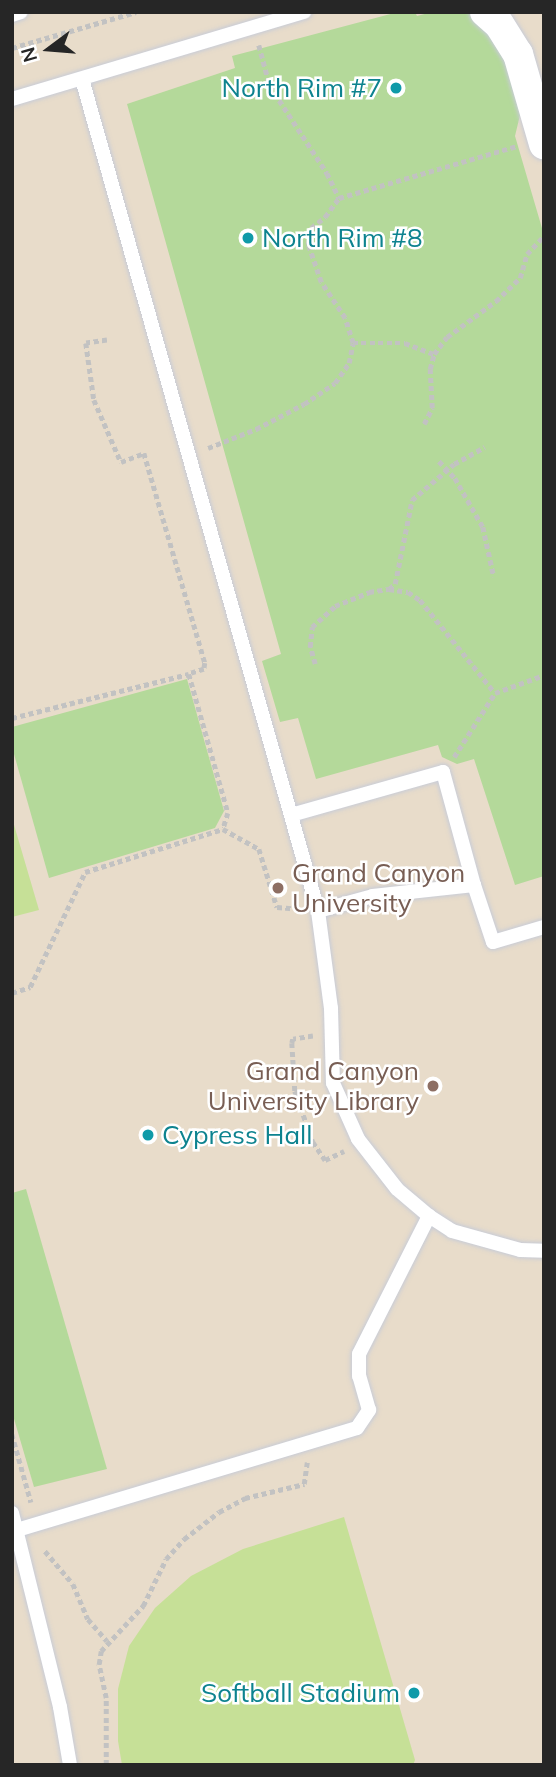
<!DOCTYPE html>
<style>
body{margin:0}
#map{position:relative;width:556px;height:1777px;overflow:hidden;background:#e8e0d9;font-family:Mulish,sans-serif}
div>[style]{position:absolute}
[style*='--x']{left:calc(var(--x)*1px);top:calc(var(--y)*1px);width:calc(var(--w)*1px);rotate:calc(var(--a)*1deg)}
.education>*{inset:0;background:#e8dcca;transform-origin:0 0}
.green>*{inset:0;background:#b4d99a}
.pitch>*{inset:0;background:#c6e097}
.path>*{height:4.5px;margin-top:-2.25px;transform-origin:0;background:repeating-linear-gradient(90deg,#c2c2c2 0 5px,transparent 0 8.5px)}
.roads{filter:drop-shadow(0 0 2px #c8ccd7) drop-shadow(0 0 2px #c8ccd7)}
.lane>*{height:14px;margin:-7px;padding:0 7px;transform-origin:7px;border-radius:7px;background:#fff}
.street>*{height:30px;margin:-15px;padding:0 15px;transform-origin:15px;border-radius:15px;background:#fff}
.dots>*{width:19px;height:19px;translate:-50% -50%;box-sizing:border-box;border:4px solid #fff;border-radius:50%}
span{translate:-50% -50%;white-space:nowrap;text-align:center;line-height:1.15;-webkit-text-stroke:5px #fff;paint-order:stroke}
.culture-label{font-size:26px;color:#0d838f}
.right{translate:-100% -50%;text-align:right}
.left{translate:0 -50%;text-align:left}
.education-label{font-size:26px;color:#785e54}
.frame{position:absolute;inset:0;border:14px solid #262626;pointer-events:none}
.north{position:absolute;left:14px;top:14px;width:70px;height:70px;-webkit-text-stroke:5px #fff;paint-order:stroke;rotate:254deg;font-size:19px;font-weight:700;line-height:28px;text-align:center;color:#262626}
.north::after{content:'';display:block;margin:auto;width:24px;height:32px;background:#262626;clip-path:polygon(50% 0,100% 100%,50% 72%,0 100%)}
</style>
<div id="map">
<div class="education">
<div style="left:12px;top:12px;width:532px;height:1753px"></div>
</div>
<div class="green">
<div style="clip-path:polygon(398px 12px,415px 12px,417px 16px,432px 12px,475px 12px,509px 52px,521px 111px,515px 136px,544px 235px,544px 876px,515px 885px,474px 759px,457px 764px,442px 757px,438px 745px,316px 779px,298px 718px,280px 722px,262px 661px,281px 654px,127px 104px,235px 68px,232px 56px)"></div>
<div style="clip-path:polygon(187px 679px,224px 811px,215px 828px,49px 878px,12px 747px,12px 727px)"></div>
<div style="clip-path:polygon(26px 1189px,107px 1469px,34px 1487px,12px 1412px,12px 1193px)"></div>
</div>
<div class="pitch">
<div style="clip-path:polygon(12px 818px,39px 910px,12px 917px)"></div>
<div style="clip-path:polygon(344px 1517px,415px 1760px,413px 1765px,122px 1765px,118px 1741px,118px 1689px,129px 1646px,155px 1608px,191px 1576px,243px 1549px)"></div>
</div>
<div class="path">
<div style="--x:259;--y:45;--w:42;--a:75"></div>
<div style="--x:270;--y:86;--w:104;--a:56.8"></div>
<div style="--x:327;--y:173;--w:28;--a:64"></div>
<div style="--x:12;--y:48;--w:129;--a:-16.2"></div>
<div style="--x:107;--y:340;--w:21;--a:172"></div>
<div style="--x:86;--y:343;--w:58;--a:82"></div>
<div style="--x:94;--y:400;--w:68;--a:66.5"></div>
<div style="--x:121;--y:462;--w:25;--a:-21"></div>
<div style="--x:144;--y:453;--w:219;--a:73.8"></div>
<div style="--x:205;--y:663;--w:6;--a:99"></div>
<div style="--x:204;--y:669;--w:16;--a:162"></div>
<div style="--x:189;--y:674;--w:144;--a:74.3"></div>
<div style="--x:228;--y:813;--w:17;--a:107"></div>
<div style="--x:223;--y:829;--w:41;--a:29.1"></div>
<div style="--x:259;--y:849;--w:61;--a:72.8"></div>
<div style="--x:277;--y:907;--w:21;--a:5"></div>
<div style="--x:353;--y:343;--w:52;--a:0"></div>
<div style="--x:405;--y:343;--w:31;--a:21"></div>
<div style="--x:434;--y:354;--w:21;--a:-53"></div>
<div style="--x:447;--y:337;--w:61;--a:-36.3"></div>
<div style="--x:496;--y:301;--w:33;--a:-44"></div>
<div style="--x:520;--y:278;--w:25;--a:-74"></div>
<div style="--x:527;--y:254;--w:25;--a:-47"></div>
<div style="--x:424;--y:424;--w:18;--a:-63"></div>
<div style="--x:432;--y:408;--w:39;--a:-93"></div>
<div style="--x:430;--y:369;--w:16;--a:-75"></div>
<div style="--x:208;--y:448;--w:52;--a:-21.6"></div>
<div style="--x:256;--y:429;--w:54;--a:-27.5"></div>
<div style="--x:304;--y:404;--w:37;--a:-34"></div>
<div style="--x:335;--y:383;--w:24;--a:-55"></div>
<div style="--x:349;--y:363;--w:20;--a:-79"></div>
<div style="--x:353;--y:343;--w:26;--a:-108"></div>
<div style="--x:345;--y:318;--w:43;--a:-123.7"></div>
<div style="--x:321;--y:282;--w:39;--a:-109"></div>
<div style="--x:308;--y:245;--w:17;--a:-80"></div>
<div style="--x:311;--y:228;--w:18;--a:-38"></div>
<div style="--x:325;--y:217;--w:24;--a:-54"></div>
<div style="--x:339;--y:198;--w:185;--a:-16.3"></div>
<div style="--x:439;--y:461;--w:23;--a:47"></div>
<div style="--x:455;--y:478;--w:56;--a:60.3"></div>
<div style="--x:483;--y:527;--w:51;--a:77.6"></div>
<div style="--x:389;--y:589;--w:8;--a:-40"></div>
<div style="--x:395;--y:584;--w:86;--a:-78.6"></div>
<div style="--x:412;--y:500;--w:55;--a:-40.6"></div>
<div style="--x:454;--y:464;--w:35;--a:-29"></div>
<div style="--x:315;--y:664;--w:18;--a:-106"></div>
<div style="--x:310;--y:647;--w:20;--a:-84"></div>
<div style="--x:312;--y:627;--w:31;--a:-42"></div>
<div style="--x:335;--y:606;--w:37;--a:-22"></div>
<div style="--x:369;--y:592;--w:20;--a:-9"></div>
<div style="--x:389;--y:589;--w:19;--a:9"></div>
<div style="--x:408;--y:592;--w:14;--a:34"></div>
<div style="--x:420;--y:600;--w:119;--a:51.1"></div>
<div style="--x:12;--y:718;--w:182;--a:-14"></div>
<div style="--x:454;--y:757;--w:76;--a:-57.4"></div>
<div style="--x:495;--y:693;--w:52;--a:-20.2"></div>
<div style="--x:12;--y:993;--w:19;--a:-18"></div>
<div style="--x:30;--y:987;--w:127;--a:-64.4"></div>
<div style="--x:85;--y:872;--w:145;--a:-17.3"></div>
<div style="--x:313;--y:1036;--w:20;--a:171"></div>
<div style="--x:293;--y:1039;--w:4;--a:104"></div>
<div style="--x:292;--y:1043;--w:48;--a:86.4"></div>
<div style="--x:295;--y:1091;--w:54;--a:70.6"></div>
<div style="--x:313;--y:1142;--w:22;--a:56"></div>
<div style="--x:325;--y:1160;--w:21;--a:-25"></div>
<div style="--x:12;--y:1434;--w:71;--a:74.4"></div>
<div style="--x:45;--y:1551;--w:43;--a:49.7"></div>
<div style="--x:73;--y:1584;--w:38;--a:67"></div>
<div style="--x:88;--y:1619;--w:29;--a:49"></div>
<div style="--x:106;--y:1765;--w:67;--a:-90"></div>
<div style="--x:106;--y:1698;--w:35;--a:-102"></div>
<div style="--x:99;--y:1664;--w:13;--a:-81"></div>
<div style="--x:101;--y:1651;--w:62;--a:-47"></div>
<div style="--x:143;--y:1606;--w:52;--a:-63.9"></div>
<div style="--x:166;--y:1559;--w:27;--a:-48"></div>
<div style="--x:184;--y:1539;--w:44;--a:-37.6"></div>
<div style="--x:219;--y:1512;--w:30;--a:-28"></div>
<div style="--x:245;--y:1498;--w:61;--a:-13.3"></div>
<div style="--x:304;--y:1484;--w:22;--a:-82"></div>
</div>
<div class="roads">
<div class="lane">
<div style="--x:12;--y:15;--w:9;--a:-18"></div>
<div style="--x:82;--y:79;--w:865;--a:74.16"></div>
<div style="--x:318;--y:911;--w:98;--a:82.4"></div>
<div style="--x:331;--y:1008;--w:75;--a:88.5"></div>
<div style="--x:333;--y:1083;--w:61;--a:65.9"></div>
<div style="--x:358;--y:1139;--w:63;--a:52"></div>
<div style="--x:397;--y:1189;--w:42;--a:40.2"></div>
<div style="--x:429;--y:1216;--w:27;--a:33"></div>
<div style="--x:452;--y:1231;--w:71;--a:15.6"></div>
<div style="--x:520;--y:1250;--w:24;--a:2"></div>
<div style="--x:12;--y:99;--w:305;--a:-16.6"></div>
<div style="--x:291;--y:815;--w:158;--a:-15.8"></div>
<div style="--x:443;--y:772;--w:117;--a:74.7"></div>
<div style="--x:474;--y:885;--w:102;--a:173.8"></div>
<div style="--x:373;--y:896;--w:57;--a:164.7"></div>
<div style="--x:474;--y:885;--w:60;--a:71.6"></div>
<div style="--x:493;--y:942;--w:53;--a:-16.4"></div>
<div style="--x:12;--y:1513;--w:200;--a:76.1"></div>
<div style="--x:60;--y:1707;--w:59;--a:80.2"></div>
<div style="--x:17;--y:1530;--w:355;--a:-16.7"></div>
<div style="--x:357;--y:1428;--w:22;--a:-56"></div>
<div style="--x:369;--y:1410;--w:35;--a:-106"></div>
<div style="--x:359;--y:1376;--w:22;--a:-90"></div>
<div style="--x:359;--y:1354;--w:155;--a:-63.1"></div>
</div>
<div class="street">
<div style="--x:485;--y:12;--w:18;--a:41"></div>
<div style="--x:499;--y:24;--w:36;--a:58"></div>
<div style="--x:518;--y:54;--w:94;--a:73.9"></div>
</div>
</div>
<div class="dots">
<div style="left:396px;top:88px;background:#0f9aa8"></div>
<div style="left:248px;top:238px;background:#0f9aa8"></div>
<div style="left:278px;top:888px;background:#8d6e63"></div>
<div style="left:433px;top:1086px;background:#8d6e63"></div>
<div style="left:148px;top:1135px;background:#0f9aa8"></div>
<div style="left:414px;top:1693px;background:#0f9aa8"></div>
</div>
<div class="culture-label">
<span class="right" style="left:382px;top:88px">North Rim #7</span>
<span class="left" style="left:262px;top:238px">North Rim #8</span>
<span class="left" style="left:162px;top:1135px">Cypress Hall</span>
<span class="right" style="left:400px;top:1693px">Softball Stadium</span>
</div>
<div class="education-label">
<span class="left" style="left:292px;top:888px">Grand Canyon<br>University</span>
<span class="right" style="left:419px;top:1086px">Grand Canyon<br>University Library</span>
</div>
<div class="frame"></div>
<div class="north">N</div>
</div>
